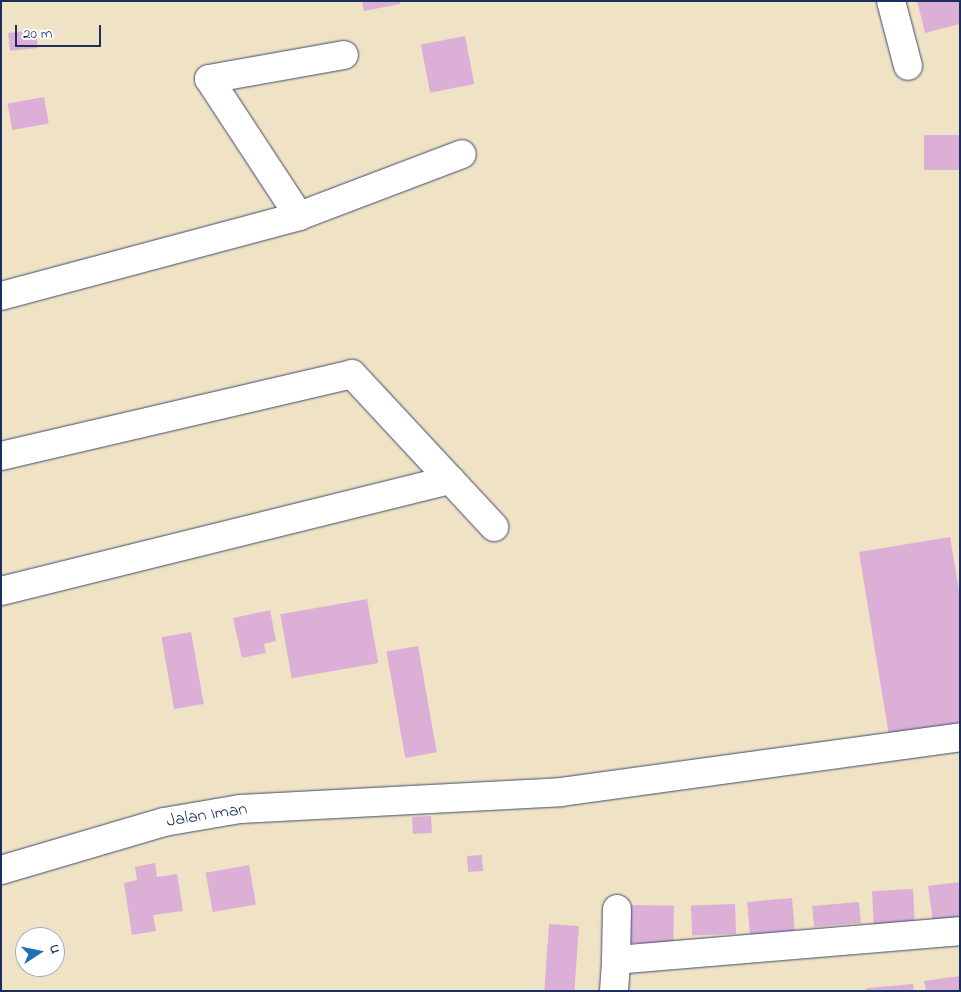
<!DOCTYPE html>
<style>
body{margin:0}
#map{position:relative;width:961px;height:992px;overflow:hidden;background:#f0e2c4;font-family:"Indie Flower",sans-serif}
div>[style]{position:absolute}
[style*='--x']{left:calc(var(--x)*1px);top:calc(var(--y)*1px);width:calc(var(--w)*1px);rotate:calc(var(--a)*1deg)}
.building>*{inset:0;background:#dcafd7;transform-origin:0 0}
.roads{filter:drop-shadow(0 0 1px #3b4a6d) drop-shadow(0 0 1px #3b4a6d)}
.minor>*{height:28px;margin:-14px;padding:0 14px;transform-origin:14px;border-radius:14px;background:#fff}
span{translate:-50% -50%;white-space:nowrap;text-align:center;line-height:1.15;-webkit-text-stroke:5px #fff;paint-order:stroke}
.street-label{font-size:18px;color:#1b2f5e}
.frame{position:absolute;inset:0;border:2px solid #1b2f5e;pointer-events:none}
.north{position:absolute;left:15px;top:927px;width:50px;height:50px;box-sizing:border-box;background:#fff;border:1px solid #a4acbf;border-radius:50%;rotate:79deg;font-size:14px;font-weight:700;line-height:20px;text-align:center;color:#1b2f5e}
.north::after{content:'';display:block;margin:auto;width:18px;height:22px;background:#1f6fb2;clip-path:polygon(50% 0,100% 100%,50% 72%,0 100%)}
.scale{position:absolute;left:15px;top:25px;width:86px;height:22px;box-sizing:border-box;border:2px solid #1b2f5e;border-top:0;padding-left:6px;font-size:15px;line-height:18px;white-space:nowrap;color:#1b2f5e;-webkit-text-stroke:4px #fff;paint-order:stroke}
</style>
<div id="map">
<div class="building">
<div style="clip-path:polygon(362px 1px,400px 1px,400px 4px,364px 11px)"></div>
<div style="clip-path:polygon(917px 1px,960px 1px,960px 24px,925px 33px)"></div>
<div style="left:36px;top:30px;width:18px;height:28px;rotate:84deg"></div>
<div style="left:465px;top:36px;width:49px;height:45px;rotate:79deg"></div>
<div style="left:44px;top:97px;width:27px;height:37px;rotate:80deg"></div>
<div style="left:960px;top:135px;width:35px;height:36px;rotate:90deg"></div>
<div style="clip-path:polygon(950px 537px,960px 596px,960px 724px,889px 736px,859px 552px)"></div>
<div style="left:367px;top:599px;width:65px;height:88px;rotate:80deg"></div>
<div style="clip-path:polygon(270px 610px,276px 641px,264px 644px,266px 653px,242px 658px,233px 618px)"></div>
<div style="left:191px;top:632px;width:73px;height:30px;rotate:80deg"></div>
<div style="left:418px;top:646px;width:108px;height:32px;rotate:80deg"></div>
<div style="left:431px;top:816px;width:17px;height:19px;rotate:87deg"></div>
<div style="left:482px;top:855px;width:16px;height:15px;rotate:86deg"></div>
<div style="clip-path:polygon(155px 863px,157px 877px,177px 874px,183px 911px,153px 915px,156px 931px,132px 935px,124px 883px,137px 880px,135px 867px)"></div>
<div style="left:249px;top:865px;width:40px;height:44px;rotate:80deg"></div>
<div style="clip-path:polygon(960px 882px,960px 917px,933px 921px,928px 886px)"></div>
<div style="left:913px;top:889px;width:34px;height:41px;rotate:87deg"></div>
<div style="left:792px;top:898px;width:33px;height:45px;rotate:85deg"></div>
<div style="left:859px;top:902px;width:21px;height:47px;rotate:85deg"></div>
<div style="left:735px;top:904px;width:30px;height:44px;rotate:88deg"></div>
<div style="left:631px;top:905px;width:43px;height:38px;rotate:1deg"></div>
<div style="left:549px;top:924px;width:30px;height:67px;rotate:4deg"></div>
<div style="clip-path:polygon(960px 976px,960px 991px,926px 991px,924px 981px)"></div>
<div style="clip-path:polygon(913px 984px,914px 991px,867px 991px,867px 988px)"></div>
</div>
<div class="roads">
<div class="minor">
<div style="--x:891;--y:1;--w:67;--a:75.3"></div>
<div style="--x:299;--y:216;--w:174;--a:-20.8"></div>
<div style="--x:1;--y:296;--w:309;--a:-15"></div>
<div style="--x:299;--y:216;--w:164;--a:-123.3"></div>
<div style="--x:209;--y:79;--w:137;--a:-10.1"></div>
<div style="--x:1;--y:456;--w:360;--a:-13.1"></div>
<div style="--x:352;--y:374;--w:209;--a:47.1"></div>
<div style="--x:1;--y:591;--w:463;--a:-13.9"></div>
<div style="--x:1;--y:870;--w:170;--a:-16.4"></div>
<div style="--x:164;--y:822;--w:77;--a:-9.7"></div>
<div style="--x:240;--y:809;--w:321;--a:-3"></div>
<div style="--x:561;--y:792;--w:403;--a:-7.8"></div>
<div style="--x:616;--y:960;--w:51;--a:-88.9"></div>
<div style="--x:614;--y:991;--w:31;--a:-86"></div>
<div style="--x:616;--y:960;--w:345;--a:-4.8"></div>
</div>
</div>
<div class="street-label">
<span style="left:207px;top:816px;rotate:-9deg">Jalan Iman</span>
</div>
<div class="frame"></div>
<div class="north">U</div>
<div class="scale">20 m</div>
</div>
